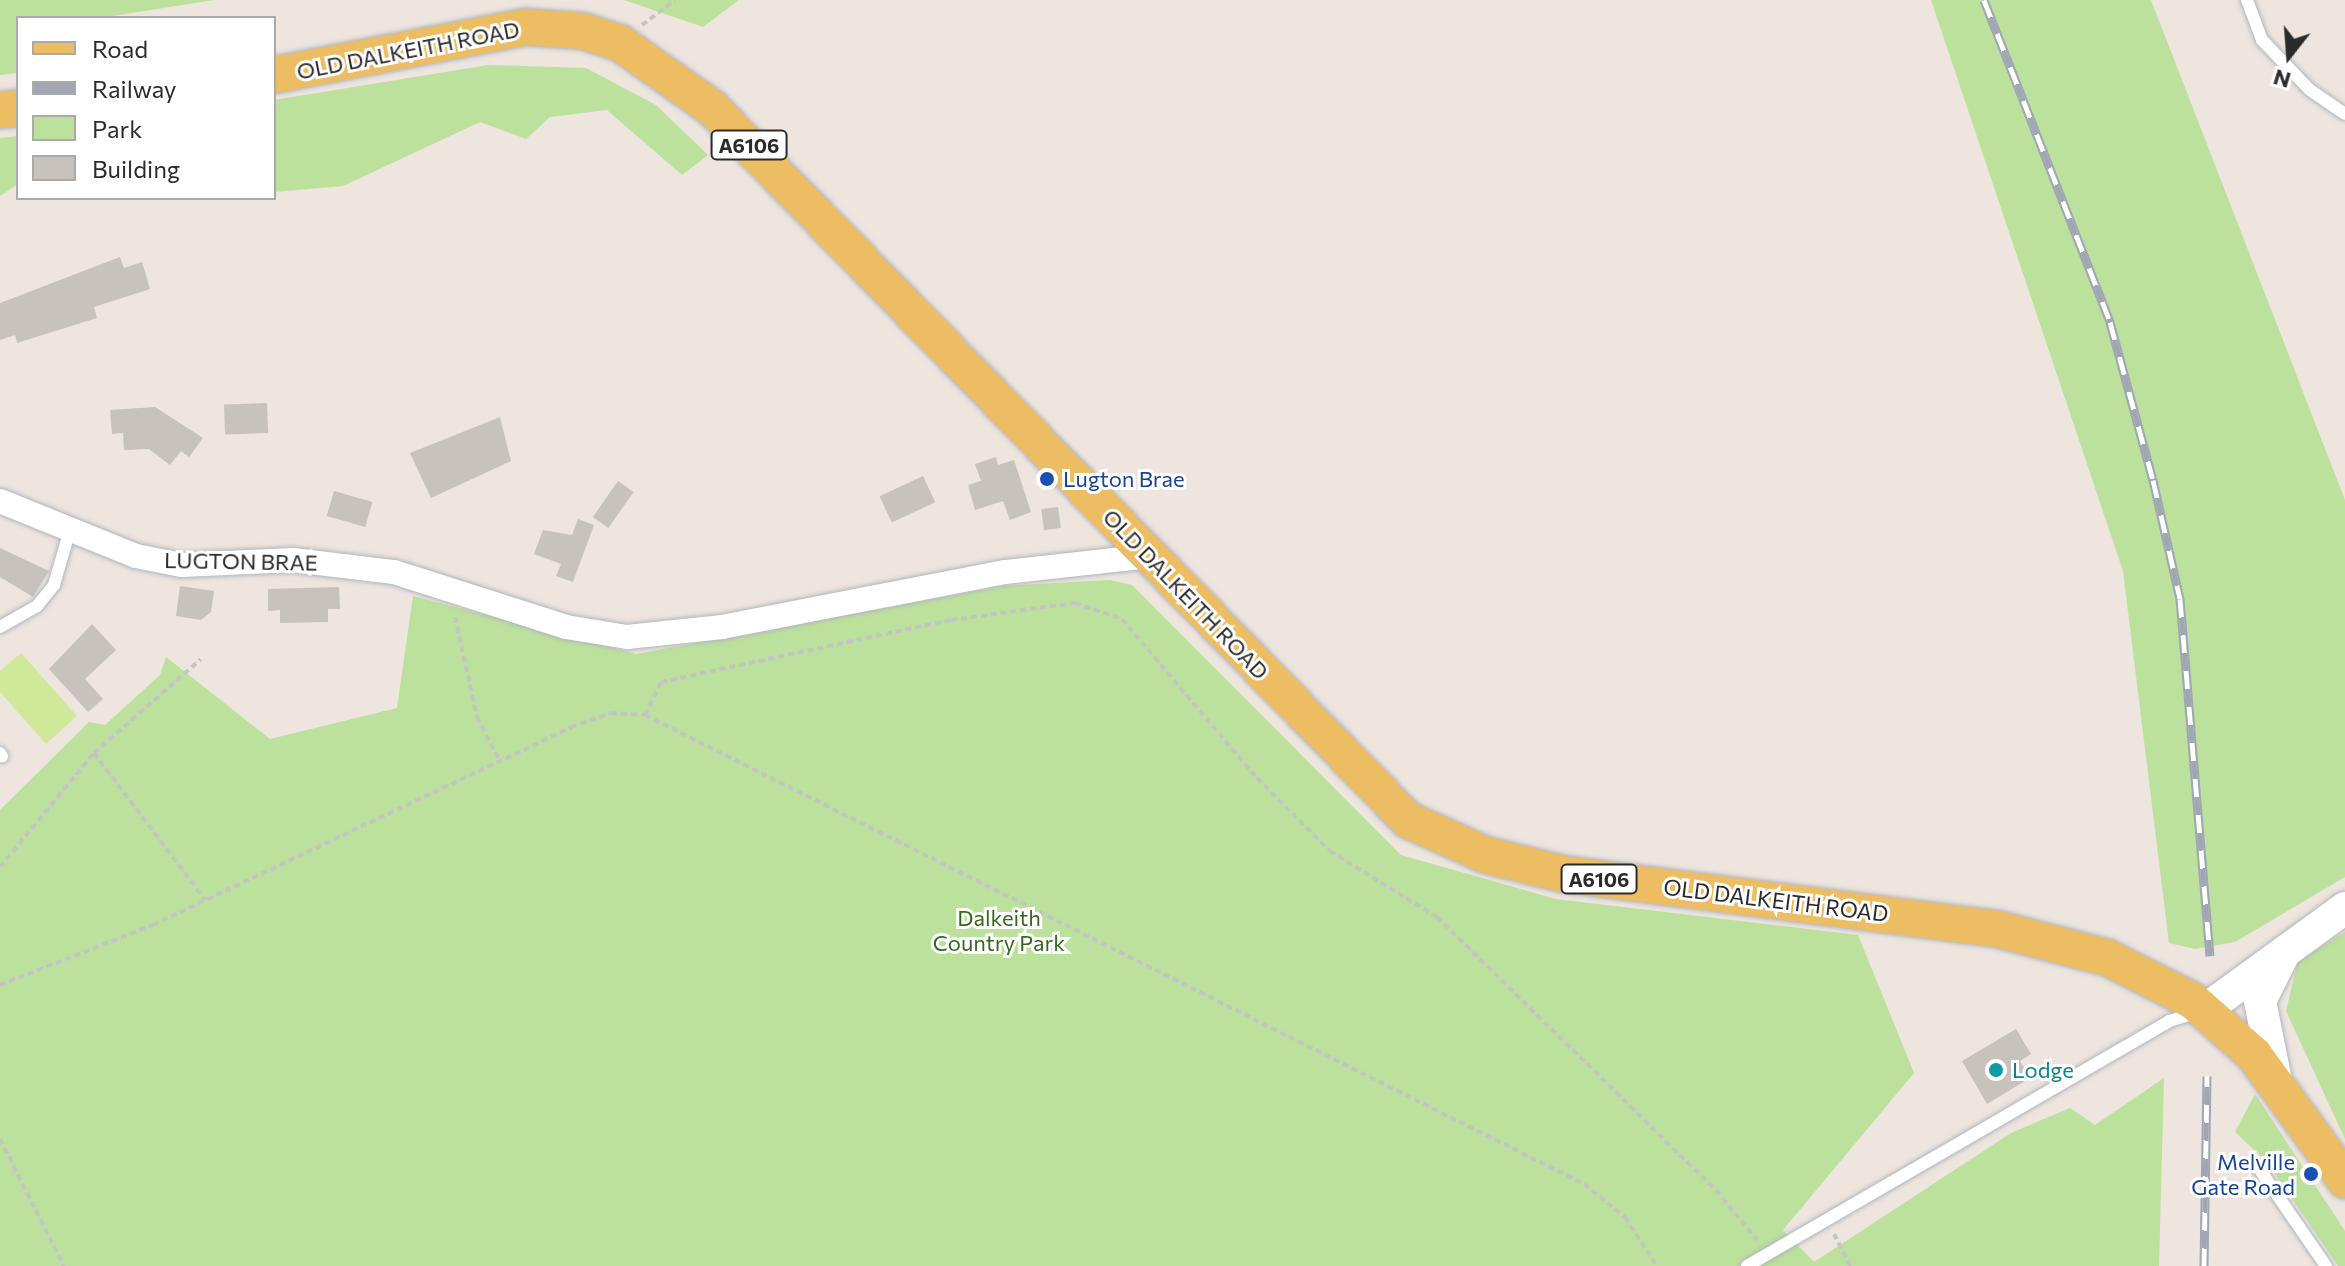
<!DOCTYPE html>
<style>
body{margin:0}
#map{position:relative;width:2345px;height:1266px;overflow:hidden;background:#ede5de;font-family:Commissioner,sans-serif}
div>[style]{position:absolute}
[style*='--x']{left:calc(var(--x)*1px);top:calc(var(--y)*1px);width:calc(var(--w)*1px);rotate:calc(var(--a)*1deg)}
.green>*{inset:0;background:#bce19c}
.pitch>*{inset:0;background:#d0e899}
.building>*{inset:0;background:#c8c2bd;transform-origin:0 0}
.path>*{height:4px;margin-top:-2px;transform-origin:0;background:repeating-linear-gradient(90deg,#c4c4c4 0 6px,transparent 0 10px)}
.roads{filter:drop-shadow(0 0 2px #b1b5be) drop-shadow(0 0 2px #b1b5be)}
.lane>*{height:12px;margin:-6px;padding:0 6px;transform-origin:6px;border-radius:6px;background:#fff}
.street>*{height:24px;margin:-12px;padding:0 12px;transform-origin:12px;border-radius:12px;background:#fff}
.secondary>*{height:32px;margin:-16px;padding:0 16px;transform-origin:16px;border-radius:16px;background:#fff}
.primary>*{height:36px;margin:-18px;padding:0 18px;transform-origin:18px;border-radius:18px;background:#edbd63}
.rail>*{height:9px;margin-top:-4.5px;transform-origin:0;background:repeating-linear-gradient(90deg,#fff 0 18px,#a1a6b5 0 36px);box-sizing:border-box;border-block:2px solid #a1a6b5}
.dots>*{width:22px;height:22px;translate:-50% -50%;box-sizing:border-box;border:4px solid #fff;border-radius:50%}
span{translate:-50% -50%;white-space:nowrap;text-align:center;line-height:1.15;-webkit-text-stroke:6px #fff;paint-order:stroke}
.shield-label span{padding:2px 6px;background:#fff;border:2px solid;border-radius:6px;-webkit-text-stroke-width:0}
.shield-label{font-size:20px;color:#2b2b2b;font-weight:700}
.street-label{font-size:22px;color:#2b2b2b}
.transit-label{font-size:22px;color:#164399}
.left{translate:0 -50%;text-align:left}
.right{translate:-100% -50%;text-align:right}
.park-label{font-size:22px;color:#35671d}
.culture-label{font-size:22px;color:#0d838f}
.legend{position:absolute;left:16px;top:16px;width:260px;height:184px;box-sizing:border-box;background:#fff;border:2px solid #aaa;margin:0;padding:10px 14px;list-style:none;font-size:24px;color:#2b2b2b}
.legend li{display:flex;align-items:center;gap:16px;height:40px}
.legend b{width:40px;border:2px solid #aaa}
.north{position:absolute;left:2249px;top:16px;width:80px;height:80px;-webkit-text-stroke:6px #fff;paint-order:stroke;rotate:197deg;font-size:22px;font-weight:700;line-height:32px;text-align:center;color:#2b2b2b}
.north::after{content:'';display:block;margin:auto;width:28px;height:36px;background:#2b2b2b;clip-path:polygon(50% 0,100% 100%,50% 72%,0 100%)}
</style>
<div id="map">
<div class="green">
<div style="clip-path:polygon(0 0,214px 0,100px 18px,18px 18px,18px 73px,0 75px)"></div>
<div style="clip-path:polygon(624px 0,739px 0,703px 27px)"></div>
<div style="clip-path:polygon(1931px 0,2151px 0,2345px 500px,2345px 877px,2235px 942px,2195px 949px,2169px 943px,2123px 571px)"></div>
<div style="clip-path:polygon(488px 65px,586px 68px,656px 105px,708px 155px,682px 175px,607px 110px,550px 117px,526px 139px,480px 122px,343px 186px,274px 192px,274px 100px)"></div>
<div style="clip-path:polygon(18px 136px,18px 184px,0 196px,0 138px)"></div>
<div style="clip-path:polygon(1110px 580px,1132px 585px,1401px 855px,1556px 899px,1858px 935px,1914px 1073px,1783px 1230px,1814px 1262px,2011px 1133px,2070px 1108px,2095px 1125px,2164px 1078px,2159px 1266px,0 1266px,0 810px,89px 722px,105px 725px,160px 675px,166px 657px,270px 739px,397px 708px,413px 596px,636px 654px,1003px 586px)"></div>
<div style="clip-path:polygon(2345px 932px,2345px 1139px,2286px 1011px,2298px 961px)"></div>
<div style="clip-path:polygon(2255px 1094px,2345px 1231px,2345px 1266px,2338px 1266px,2267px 1162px,2235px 1132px)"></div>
</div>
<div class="pitch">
<div style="clip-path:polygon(21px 653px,77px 716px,46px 744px,0 692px,0 671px)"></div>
</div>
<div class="building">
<div style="clip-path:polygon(120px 257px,124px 268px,142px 262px,150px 289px,94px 307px,97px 318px,17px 343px,15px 335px,0 340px,0 303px)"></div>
<div style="left:267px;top:403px;width:30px;height:43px;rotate:88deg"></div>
<div style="clip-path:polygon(155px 407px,203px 438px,189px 457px,181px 451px,170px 465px,149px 449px,124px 450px,123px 433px,112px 434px,110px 410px)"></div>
<div style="clip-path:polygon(500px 417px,511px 461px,431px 498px,410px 453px)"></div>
<div style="clip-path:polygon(996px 457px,998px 465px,1014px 460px,1031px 512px,1010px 520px,1003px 501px,975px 510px,968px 485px,981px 481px,975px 464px)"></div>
<div style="left:923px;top:476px;width:29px;height:48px;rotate:65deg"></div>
<div style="left:618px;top:481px;width:19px;height:44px;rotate:35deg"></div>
<div style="left:334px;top:491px;width:40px;height:26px;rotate:16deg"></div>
<div style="left:1058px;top:507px;width:21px;height:17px;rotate:82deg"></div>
<div style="clip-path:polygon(578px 519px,594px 525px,573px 582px,556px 576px,561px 564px,534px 554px,543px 530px,572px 535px)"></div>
<div style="clip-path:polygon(0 548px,49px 571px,33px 597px,0 577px)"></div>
<div style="clip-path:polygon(180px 586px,214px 591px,211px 612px,201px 620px,176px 616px)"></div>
<div style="clip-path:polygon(339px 587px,340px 609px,328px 609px,328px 622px,280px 623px,280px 610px,268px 611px,268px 589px)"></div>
<div style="clip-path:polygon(92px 624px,116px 650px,85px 679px,103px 699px,88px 712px,49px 669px)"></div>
<div style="clip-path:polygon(2016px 1029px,2031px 1054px,2020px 1061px,2030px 1078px,1987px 1104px,1962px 1061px)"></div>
</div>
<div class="path">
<div style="--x:642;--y:25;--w:41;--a:-37.1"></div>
<div style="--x:455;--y:617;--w:102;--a:77.6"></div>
<div style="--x:477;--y:717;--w:50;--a:62.4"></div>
<div style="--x:645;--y:715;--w:37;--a:-64"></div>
<div style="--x:661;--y:682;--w:297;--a:-12.1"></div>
<div style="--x:951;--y:620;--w:125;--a:-7.8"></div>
<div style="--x:1075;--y:603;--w:50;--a:18.8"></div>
<div style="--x:1122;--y:619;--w:209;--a:49.7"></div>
<div style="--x:1257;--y:778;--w:103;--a:45"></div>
<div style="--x:1330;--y:851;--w:126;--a:31.7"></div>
<div style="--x:1437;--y:917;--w:390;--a:44.4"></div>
<div style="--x:1716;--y:1190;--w:65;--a:50.6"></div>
<div style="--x:94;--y:753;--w:184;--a:52.9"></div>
<div style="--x:0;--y:867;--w:148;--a:-50.5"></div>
<div style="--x:94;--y:753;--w:142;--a:-41.3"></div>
<div style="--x:0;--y:985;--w:164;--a:-21.4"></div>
<div style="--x:153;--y:925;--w:463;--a:-25.3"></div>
<div style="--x:571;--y:727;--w:42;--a:-19.3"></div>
<div style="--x:611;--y:713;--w:34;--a:3"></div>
<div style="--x:645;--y:715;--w:1050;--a:26.54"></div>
<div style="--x:1584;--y:1184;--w:53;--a:38.8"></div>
<div style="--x:1625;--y:1217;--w:59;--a:56.9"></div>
<div style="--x:0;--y:1139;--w:142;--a:63.3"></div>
<div style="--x:1834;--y:1234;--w:36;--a:63"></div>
</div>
<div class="roads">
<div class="lane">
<div style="--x:2247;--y:0;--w:43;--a:69.4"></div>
<div style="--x:2262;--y:40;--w:69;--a:46.2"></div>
<div style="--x:2310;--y:90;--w:42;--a:34.4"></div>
<div style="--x:0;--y:627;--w:43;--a:-29.6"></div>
<div style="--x:37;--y:606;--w:27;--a:-51"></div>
<div style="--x:54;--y:585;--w:54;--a:-73.9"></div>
<div style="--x:0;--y:753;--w:4;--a:56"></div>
<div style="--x:2258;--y:1167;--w:120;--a:55.5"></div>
<div style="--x:1747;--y:1266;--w:488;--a:-30.1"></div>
<div style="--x:2169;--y:1021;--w:30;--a:-17"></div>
</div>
<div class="street">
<div style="--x:0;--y:501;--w:147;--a:22"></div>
<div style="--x:136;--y:556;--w:46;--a:11.3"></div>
<div style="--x:181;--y:565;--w:112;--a:-2.6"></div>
<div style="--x:293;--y:560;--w:102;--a:6.8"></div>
<div style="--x:394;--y:572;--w:181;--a:17.7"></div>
<div style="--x:566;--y:627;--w:62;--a:9.3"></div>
<div style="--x:627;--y:637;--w:96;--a:-6"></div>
<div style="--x:722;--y:627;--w:288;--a:-11"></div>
<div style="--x:1005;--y:572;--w:145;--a:-6.3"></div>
</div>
<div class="secondary">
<div style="--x:2205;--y:1010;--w:173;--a:-36.1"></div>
<div style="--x:2276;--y:1081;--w:82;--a:-101.3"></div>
<div style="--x:2260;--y:1001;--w:54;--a:-63.4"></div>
</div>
<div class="primary">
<div style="--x:274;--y:75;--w:256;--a:-10.8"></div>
<div style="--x:525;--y:27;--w:58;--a:3.9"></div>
<div style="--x:583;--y:31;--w:39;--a:18"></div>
<div style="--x:620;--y:43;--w:113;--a:35.2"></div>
<div style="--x:712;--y:108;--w:996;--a:45.65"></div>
<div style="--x:1408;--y:820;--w:85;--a:24.2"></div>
<div style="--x:1486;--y:855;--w:79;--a:13.9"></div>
<div style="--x:1563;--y:874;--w:437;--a:7.2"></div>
<div style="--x:1997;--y:929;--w:115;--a:14.6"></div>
<div style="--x:2108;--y:958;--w:95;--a:26.8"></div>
<div style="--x:2193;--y:1001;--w:81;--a:41.5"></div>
<div style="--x:2254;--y:1055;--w:155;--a:53.9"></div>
<div style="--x:0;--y:110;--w:18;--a:-6"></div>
</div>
</div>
<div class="rail">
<div style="--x:1984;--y:0;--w:346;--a:68.6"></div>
<div style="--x:2110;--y:322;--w:164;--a:74.8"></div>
<div style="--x:2153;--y:480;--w:122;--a:77.2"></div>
<div style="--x:2180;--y:599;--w:358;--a:85.2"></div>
<div style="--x:2204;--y:1266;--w:190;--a:-89.1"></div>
</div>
<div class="dots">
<div style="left:1047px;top:479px;background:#1a4fb4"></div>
<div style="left:1996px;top:1070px;background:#0f9aa8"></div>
<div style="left:2311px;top:1174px;background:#1a4fb4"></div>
</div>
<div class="shield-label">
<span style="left:749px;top:145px">A6106</span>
<span style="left:1599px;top:879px">A6106</span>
</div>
<div class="street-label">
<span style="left:408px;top:50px;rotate:-11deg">OLD DALKEITH ROAD</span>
<span style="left:241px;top:561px;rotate:1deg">LUGTON BRAE</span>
<span style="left:1186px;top:594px;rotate:46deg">OLD DALKEITH ROAD</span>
<span style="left:1776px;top:900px;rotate:7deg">OLD DALKEITH ROAD</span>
</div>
<div class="transit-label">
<span class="left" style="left:1063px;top:479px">Lugton Brae</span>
<span class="right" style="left:2295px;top:1174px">Melville<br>Gate Road</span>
</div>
<div class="park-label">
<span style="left:999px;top:930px">Dalkeith<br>Country Park</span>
</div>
<div class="culture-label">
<span class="left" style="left:2012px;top:1070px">Lodge</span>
</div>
<ul class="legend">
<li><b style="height:10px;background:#edbd63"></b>Road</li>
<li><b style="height:10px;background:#a1a6b5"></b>Railway</li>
<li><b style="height:22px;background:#bce19c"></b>Park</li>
<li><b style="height:22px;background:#c8c2bd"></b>Building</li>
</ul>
<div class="north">N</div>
</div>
